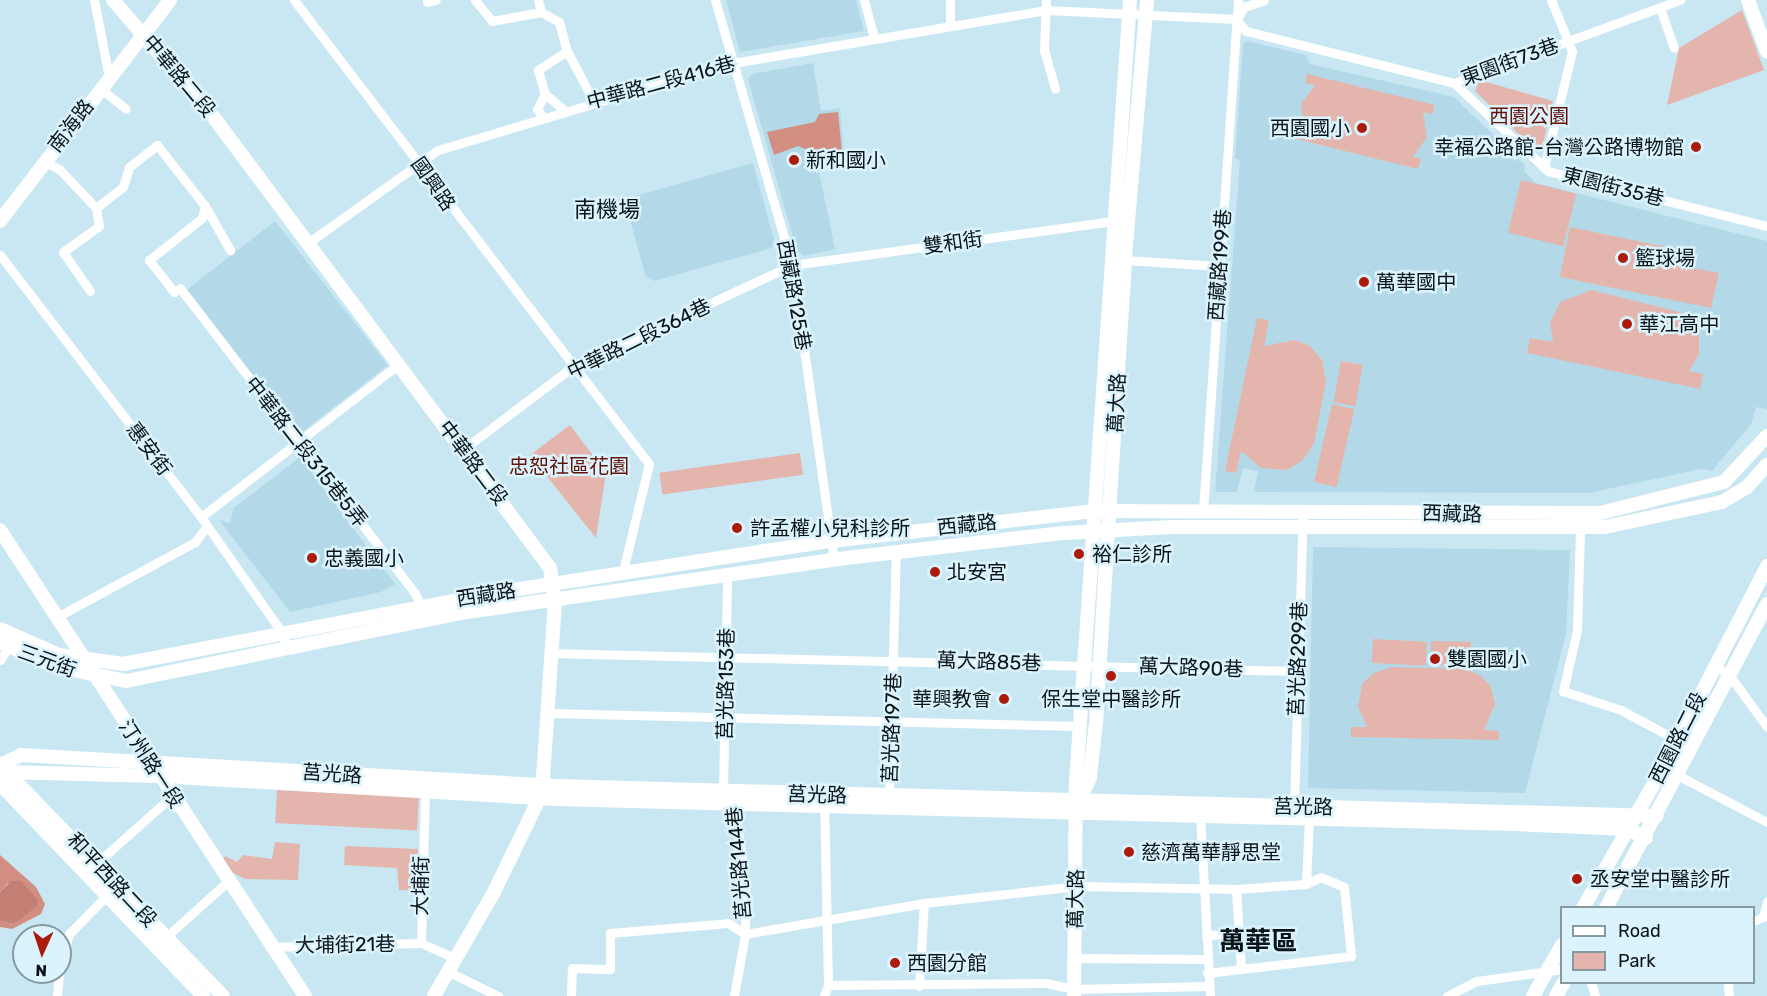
<!DOCTYPE html>
<meta charset="utf-8">
<style>
body{margin:0}
#map{position:relative;width:1767px;height:996px;overflow:hidden;background:#c8e7f3;font-family:Rubik,"Noto Sans TC",sans-serif}
div>[style]{position:absolute}
[style*='--x']{left:calc(var(--x)*1px);top:calc(var(--y)*1px);width:calc(var(--w)*1px);rotate:calc(var(--a)*1deg)}
.built>*{inset:0;background:#b3d9e8;transform-origin:0 0}
.green>*{inset:0;background:#e4b5ac;transform-origin:0 0}
.forest>*{inset:0;background:#d38e82}
.water>*{inset:0;background:#c48074}
.street>*{height:9px;margin:-4.5px;padding:0 4.5px;transform-origin:4.5px;border-radius:4.5px;background:#fff}
.secondary>*{height:14px;margin:-7px;padding:0 7px;transform-origin:7px;border-radius:7px;background:#fff}
.dots>*{width:16px;height:16px;translate:-50% -50%;box-sizing:border-box;border:3px solid #dbf3fd;border-radius:50%}
span{translate:-50% -50%;white-space:nowrap;text-align:center;line-height:1.15;-webkit-text-stroke:5px #dbf3fd;paint-order:stroke}
.street-label{font-size:20px;color:#0a1519}
.park-label{font-size:20px;color:#641108}
.poi-label{font-size:20px;color:#0a1519}
.right{translate:-100% -50%;text-align:right}
.left{translate:0 -50%;text-align:left}
.quarter-label{font-size:22px;color:#0a1519}
.district-label{font-size:26px;color:#0a1519;font-weight:700}
.legend{position:absolute;left:1560px;top:906px;width:195px;height:78px;box-sizing:border-box;background:#dbf3fd;border:2px solid #879aa2;margin:0;padding:8px 10px;list-style:none;font-size:18px;color:#0a1519}
.legend li{display:flex;align-items:center;gap:12px;height:30px}
.legend b{width:30px;border:2px solid #879aa2}
.north{position:absolute;left:12px;top:924px;width:60px;height:60px;box-sizing:border-box;background:#dbf3fd;border:2px solid #879aa2;border-radius:50%;rotate:183deg;font-size:16px;font-weight:700;line-height:24px;text-align:center;color:#0a1519}
.north::after{content:'';display:block;margin:auto;width:21px;height:27px;background:#ab1b0b;clip-path:polygon(50% 0,100% 100%,50% 72%,0 100%)}
</style>
<div id="map">
<div class="built">
<div style="clip-path:polygon(726px 0,856px 0,864px 31px,740px 52px)"></div>
<div style="clip-path:polygon(1247px 41px,1306px 55px,1310px 64px,1454px 97px,1525px 165px,1524px 171px,1536px 183px,1767px 241px,1767px 409px,1756px 407px,1751px 424px,1712px 471px,1701px 469px,1589px 493px,1254px 492px,1258px 471px,1243px 468px,1237px 492px,1215px 492px,1240px 160px,1235px 158px,1243px 44px)"></div>
<div style="clip-path:polygon(813px 63px,821px 111px,840px 108px,844px 155px,816px 157px,835px 249px,804px 256px,797px 251px,748px 79px,752px 74px)"></div>
<div style="clip-path:polygon(753px 163px,774px 239px,772px 248px,654px 281px,646px 277px,624px 199px)"></div>
<div style="left:275px;top:221px;width:183px;height:113px;rotate:52deg"></div>
<div style="clip-path:polygon(300px 457px,337px 507px,395px 584px,381px 592px,290px 612px,219px 520px,230px 523px,234px 508px)"></div>
<div style="clip-path:polygon(1313px 547px,1570px 550px,1566px 634px,1525px 793px,1308px 788px)"></div>
</div>
<div class="green">
<div style="clip-path:polygon(1742px 10px,1764px 70px,1667px 105px,1679px 48px)"></div>
<div style="clip-path:polygon(1307px 74px,1435px 105px,1432px 114px,1423px 112px,1427px 137px,1413px 157px,1421px 159px,1418px 169px,1292px 138px,1294px 128px,1304px 130px,1301px 103px,1315px 86px,1305px 83px)"></div>
<div style="clip-path:polygon(1479px 80px,1553px 101px,1542px 148px,1535px 150px,1475px 91px)"></div>
<div style="left:1521px;top:180px;width:57px;height:54px;rotate:14deg"></div>
<div style="clip-path:polygon(1570px 227px,1685px 251px,1682px 266px,1719px 273px,1711px 308px,1560px 277px)"></div>
<div style="clip-path:polygon(1591px 290px,1687px 314px,1699px 333px,1699px 354px,1689px 371px,1703px 374px,1700px 389px,1527px 353px,1530px 338px,1553px 342px,1550px 323px,1560px 302px)"></div>
<div style="clip-path:polygon(1257px 318px,1269px 320px,1264px 346px,1295px 340px,1310px 346px,1322px 360px,1326px 382px,1314px 443px,1303px 460px,1287px 470px,1261px 468px,1241px 451px,1236px 473px,1225px 471px)"></div>
<div style="left:1341px;top:361px;width:22px;height:42px;rotate:10deg"></div>
<div style="left:1332px;top:404px;width:23px;height:80px;rotate:13deg"></div>
<div style="clip-path:polygon(570px 425px,606px 473px,596px 538px,530px 455px)"></div>
<div style="left:800px;top:453px;width:22px;height:142px;rotate:82deg"></div>
<div style="left:1373px;top:639px;width:54px;height:24px;rotate:3deg"></div>
<div style="left:1431px;top:641px;width:40px;height:24px;rotate:1deg"></div>
<div style="clip-path:polygon(1392px 667px,1466px 669px,1481px 676px,1491px 687px,1495px 704px,1484px 730px,1499px 731px,1499px 740px,1351px 737px,1351px 727px,1367px 727px,1358px 707px,1362px 684px,1374px 673px)"></div>
<div style="left:277px;top:790px;width:142px;height:33px;rotate:3deg"></div>
<div style="clip-path:polygon(275px 842px,300px 844px,298px 880px,245px 879px,220px 866px,225px 856px,237px 862px,243px 855px,272px 859px)"></div>
<div style="clip-path:polygon(345px 846px,418px 849px,415px 891px,399px 890px,397px 868px,344px 865px)"></div>
</div>
<div class="forest">
<div style="clip-path:polygon(838px 112px,842px 153px,820px 155px,798px 146px,774px 155px,767px 132px,815px 122px,819px 114px)"></div>
<div style="clip-path:polygon(0 855px,36px 887px,45px 904px,41px 914px,12px 929px,0 927px,0 921px,14px 924px,24px 885px,8px 883px,0 892px)"></div>
</div>
<div class="water">
<div style="clip-path:polygon(11px 881px,21px 881px,38px 900px,37px 906px,14px 924px,0 921px,0 892px)"></div>
</div>
<div class="street">
<div style="--x:94;--y:0;--w:78;--a:79"></div>
<div style="--x:294;--y:0;--w:584;--a:52.58"></div>
<div style="--x:649;--y:464;--w:114;--a:103.7"></div>
<div style="--x:475;--y:0;--w:27;--a:51"></div>
<div style="--x:492;--y:21;--w:50;--a:-10.4"></div>
<div style="--x:538;--y:0;--w:12;--a:76"></div>
<div style="--x:541;--y:12;--w:21;--a:29"></div>
<div style="--x:559;--y:22;--w:30;--a:75"></div>
<div style="--x:567;--y:51;--w:35;--a:147"></div>
<div style="--x:538;--y:70;--w:25;--a:74"></div>
<div style="--x:545;--y:94;--w:17;--a:118"></div>
<div style="--x:537;--y:109;--w:9;--a:54"></div>
<div style="--x:715;--y:0;--w:276;--a:73.8"></div>
<div style="--x:792;--y:265;--w:299;--a:81.9"></div>
<div style="--x:864;--y:0;--w:38;--a:75"></div>
<div style="--x:1046;--y:0;--w:50;--a:92.3"></div>
<div style="--x:1044;--y:50;--w:40;--a:74"></div>
<div style="--x:427;--y:2;--w:9;--a:-13"></div>
<div style="--x:1660;--y:8;--w:42;--a:70.7"></div>
<div style="--x:1238;--y:17;--w:12;--a:-59"></div>
<div style="--x:1244;--y:7;--w:21;--a:-19"></div>
<div style="--x:1236;--y:19;--w:16;--a:50"></div>
<div style="--x:1246;--y:31;--w:214;--a:14"></div>
<div style="--x:1454;--y:83;--w:241;--a:-20.2"></div>
<div style="--x:950;--y:23;--w:23;--a:-90"></div>
<div style="--x:567;--y:51;--w:58;--a:62.1"></div>
<div style="--x:1454;--y:83;--w:129;--a:43.1"></div>
<div style="--x:1548;--y:171;--w:226;--a:14.1"></div>
<div style="--x:100;--y:88;--w:33;--a:39"></div>
<div style="--x:545;--y:94;--w:25;--a:40"></div>
<div style="--x:44;--y:161;--w:18;--a:29"></div>
<div style="--x:60;--y:170;--w:52;--a:46.5"></div>
<div style="--x:96;--y:208;--w:34;--a:-38"></div>
<div style="--x:123;--y:187;--w:21;--a:-73"></div>
<div style="--x:129;--y:167;--w:36;--a:-38"></div>
<div style="--x:157;--y:145;--w:78;--a:51.8"></div>
<div style="--x:205;--y:206;--w:12;--a:104"></div>
<div style="--x:202;--y:218;--w:68;--a:141.6"></div>
<div style="--x:149;--y:260;--w:41;--a:52"></div>
<div style="--x:1544;--y:168;--w:120;--a:-76.5"></div>
<div style="--x:1572;--y:51;--w:55;--a:-112.4"></div>
<div style="--x:205;--y:206;--w:51;--a:60.4"></div>
<div style="--x:308;--y:243;--w:160;--a:-35.6"></div>
<div style="--x:438;--y:150;--w:302;--a:-16.6"></div>
<div style="--x:727;--y:64;--w:324;--a:-9.6"></div>
<div style="--x:1046;--y:10;--w:190;--a:2.7"></div>
<div style="--x:0;--y:255;--w:330;--a:52.5"></div>
<div style="--x:201;--y:517;--w:143;--a:55"></div>
<div style="--x:283;--y:634;--w:15;--a:79"></div>
<div style="--x:1125;--y:260;--w:94;--a:3.7"></div>
<div style="--x:180;--y:288;--w:384;--a:52.4"></div>
<div style="--x:414;--y:592;--w:30;--a:62"></div>
<div style="--x:90;--y:291;--w:47;--a:-124.7"></div>
<div style="--x:63;--y:252;--w:44;--a:-35.8"></div>
<div style="--x:99;--y:226;--w:18;--a:-99"></div>
<div style="--x:465;--y:448;--w:133;--a:-37"></div>
<div style="--x:571;--y:368;--w:244;--a:-25"></div>
<div style="--x:792;--y:265;--w:324;--a:-7.8"></div>
<div style="--x:1203;--y:511;--w:512;--a:-86.08"></div>
<div style="--x:201;--y:517;--w:249;--a:-37.7"></div>
<div style="--x:1580;--y:530;--w:100;--a:91.7"></div>
<div style="--x:1577;--y:630;--w:63;--a:102.9"></div>
<div style="--x:1563;--y:691;--w:61;--a:18.1"></div>
<div style="--x:1621;--y:710;--w:64;--a:28.2"></div>
<div style="--x:55;--y:618;--w:159;--a:-28.5"></div>
<div style="--x:195;--y:542;--w:20;--a:-53"></div>
<div style="--x:550;--y:653;--w:748;--a:1.38"></div>
<div style="--x:0;--y:660;--w:15;--a:-58"></div>
<div style="--x:1716;--y:666;--w:17;--a:36"></div>
<div style="--x:1730;--y:676;--w:63;--a:54"></div>
<div style="--x:548;--y:713;--w:532;--a:1.4"></div>
<div style="--x:1679;--y:776;--w:99;--a:27.6"></div>
<div style="--x:723;--y:791;--w:214;--a:-88.9"></div>
<div style="--x:889;--y:797;--w:245;--a:-88.4"></div>
<div style="--x:734;--y:800;--w:84;--a:82.5"></div>
<div style="--x:745;--y:883;--w:51;--a:90"></div>
<div style="--x:1294;--y:807;--w:296;--a:-88.3"></div>
<div style="--x:1200;--y:815;--w:181;--a:86.8"></div>
<div style="--x:97;--y:863;--w:101;--a:-41.8"></div>
<div style="--x:1236;--y:889;--w:80;--a:86.4"></div>
<div style="--x:1754;--y:921;--w:10;--a:-24"></div>
<div style="--x:1763;--y:917;--w:16;--a:-75"></div>
<div style="--x:1206;--y:935;--w:31;--a:-2"></div>
<div style="--x:166;--y:937;--w:82;--a:-42"></div>
<div style="--x:421;--y:943;--w:152;--a:-88.5"></div>
<div style="--x:269;--y:947;--w:152;--a:-1.5"></div>
<div style="--x:421;--y:943;--w:37;--a:24"></div>
<div style="--x:1074;--y:958;--w:132;--a:0.4"></div>
<div style="--x:60;--y:967;--w:34;--a:-75"></div>
<div style="--x:69;--y:934;--w:59;--a:-45.7"></div>
<div style="--x:447;--y:971;--w:57;--a:26.1"></div>
<div style="--x:1207;--y:973;--w:145;--a:-6.7"></div>
<div style="--x:1351;--y:956;--w:69;--a:-95.8"></div>
<div style="--x:1344;--y:887;--w:25;--a:-157"></div>
<div style="--x:1321;--y:877;--w:17;--a:155"></div>
<div style="--x:1591;--y:982;--w:15;--a:74"></div>
<div style="--x:1728;--y:982;--w:14;--a:86"></div>
<div style="--x:828;--y:985;--w:218;--a:-0.5"></div>
<div style="--x:1046;--y:983;--w:29;--a:12"></div>
<div style="--x:1074;--y:989;--w:134;--a:-1.3"></div>
<div style="--x:919;--y:986;--w:83;--a:-86.6"></div>
<div style="--x:57;--y:996;--w:24;--a:-85"></div>
<div style="--x:571;--y:996;--w:28;--a:-88"></div>
<div style="--x:572;--y:968;--w:38;--a:2"></div>
<div style="--x:610;--y:969;--w:36;--a:-90"></div>
<div style="--x:610;--y:933;--w:118;--a:-4.8"></div>
<div style="--x:728;--y:923;--w:20;--a:33"></div>
<div style="--x:734;--y:996;--w:63;--a:-79.9"></div>
<div style="--x:745;--y:934;--w:182;--a:-9.8"></div>
<div style="--x:924;--y:903;--w:154;--a:-6.3"></div>
<div style="--x:1077;--y:886;--w:159;--a:1.1"></div>
<div style="--x:1236;--y:889;--w:70;--a:-4.1"></div>
<div style="--x:1306;--y:884;--w:66;--a:-87.4"></div>
<div style="--x:824;--y:996;--w:12;--a:-70"></div>
<div style="--x:828;--y:985;--w:184;--a:-91.2"></div>
<div style="--x:1447;--y:996;--w:34;--a:-27"></div>
<div style="--x:1477;--y:981;--w:86;--a:-8"></div>
</div>
<div class="secondary">
<div style="--x:113;--y:0;--w:157;--a:49.4"></div>
<div style="--x:215;--y:119;--w:560;--a:53.27"></div>
<div style="--x:550;--y:568;--w:34;--a:82"></div>
<div style="--x:555;--y:602;--w:191;--a:93.9"></div>
<div style="--x:542;--y:793;--w:110;--a:115.9"></div>
<div style="--x:494;--y:892;--w:120;--a:120"></div>
<div style="--x:1748;--y:0;--w:55;--a:69.9"></div>
<div style="--x:0;--y:221;--w:279;--a:-52.4"></div>
<div style="--x:0;--y:530;--w:557;--a:56.79"></div>
<div style="--x:0;--y:629;--w:64;--a:23.8"></div>
<div style="--x:59;--y:655;--w:65;--a:8"></div>
<div style="--x:123;--y:664;--w:384;--a:-10.8"></div>
<div style="--x:500;--y:592;--w:335;--a:-8.8"></div>
<div style="--x:831;--y:541;--w:264;--a:-6.5"></div>
<div style="--x:1093;--y:511;--w:507;--a:0.23"></div>
<div style="--x:1600;--y:513;--w:128;--a:-14"></div>
<div style="--x:1724;--y:482;--w:63;--a:-46.9"></div>
<div style="--x:0;--y:642;--w:59;--a:24"></div>
<div style="--x:54;--y:666;--w:74;--a:11.8"></div>
<div style="--x:126;--y:681;--w:341;--a:-11.5"></div>
<div style="--x:460;--y:613;--w:399;--a:-8.1"></div>
<div style="--x:855;--y:557;--w:210;--a:-6.6"></div>
<div style="--x:1064;--y:533;--w:107;--a:-3.2"></div>
<div style="--x:1171;--y:527;--w:434;--a:0"></div>
<div style="--x:1605;--y:527;--w:120;--a:-12.1"></div>
<div style="--x:1722;--y:502;--w:29;--a:-31"></div>
<div style="--x:1747;--y:487;--w:30;--a:-48"></div>
<div style="--x:2;--y:772;--w:156;--a:1.5"></div>
<div style="--x:158;--y:776;--w:398;--a:3.3"></div>
<div style="--x:555;--y:799;--w:960;--a:1.49"></div>
<div style="--x:1515;--y:824;--w:112;--a:2.6"></div>
<div style="--x:1627;--y:829;--w:21;--a:25"></div>
<div style="--x:0;--y:784;--w:294;--a:46.2"></div>
<div style="--x:1079;--y:801;--w:26;--a:-65"></div>
<div style="--x:1090;--y:777;--w:55;--a:-83.8"></div>
<div style="--x:1096;--y:722;--w:478;--a:-86.4"></div>
<div style="--x:1126;--y:245;--w:246;--a:-85.1"></div>
<div style="--x:1583;--y:908;--w:166;--a:-60.3"></div>
<div style="--x:1665;--y:764;--w:223;--a:-62.7"></div>
<div style="--x:1606;--y:908;--w:344;--a:-62.1"></div>
<div style="--x:223;--y:996;--w:321;--a:-134"></div>
<div style="--x:0;--y:765;--w:23;--a:-25"></div>
<div style="--x:21;--y:755;--w:537;--a:3.31"></div>
<div style="--x:557;--y:786;--w:1100;--a:1.56"></div>
<div style="--x:1074;--y:996;--w:214;--a:-89.5"></div>
<div style="--x:1076;--y:782;--w:784;--a:-86.05"></div>
<div style="--x:1533;--y:996;--w:59;--a:-60.4"></div>
<div style="--x:1556;--y:996;--w:16;--a:-60"></div>
</div>
<div class="dots">
<div style="left:1362px;top:128px;background:#ab1b0b"></div>
<div style="left:1696px;top:147px;background:#ab1b0b"></div>
<div style="left:794px;top:160px;background:#ab1b0b"></div>
<div style="left:1623px;top:258px;background:#ab1b0b"></div>
<div style="left:1364px;top:282px;background:#ab1b0b"></div>
<div style="left:1627px;top:324px;background:#ab1b0b"></div>
<div style="left:737px;top:528px;background:#ab1b0b"></div>
<div style="left:1079px;top:554px;background:#ab1b0b"></div>
<div style="left:312px;top:558px;background:#ab1b0b"></div>
<div style="left:935px;top:572px;background:#ab1b0b"></div>
<div style="left:1435px;top:659px;background:#ab1b0b"></div>
<div style="left:1111px;top:676px;background:#ab1b0b"></div>
<div style="left:1004px;top:699px;background:#ab1b0b"></div>
<div style="left:1129px;top:852px;background:#ab1b0b"></div>
<div style="left:1577px;top:879px;background:#ab1b0b"></div>
<div style="left:895px;top:963px;background:#ab1b0b"></div>
</div>
<div class="street-label">
<span style="left:1510px;top:62px;rotate:-20deg">東園街73巷</span>
<span style="left:179px;top:76px;rotate:50deg">中華路二段</span>
<span style="left:661px;top:83px;rotate:-15deg">中華路二段416巷</span>
<span style="left:71px;top:126px;rotate:-52deg">南海路</span>
<span style="left:433px;top:184px;rotate:55deg">國興路</span>
<span style="left:1613px;top:187px;rotate:14deg">東園街35巷</span>
<span style="left:953px;top:243px;rotate:-8deg">雙和街</span>
<span style="left:1220px;top:265px;rotate:-86deg">西藏路199巷</span>
<span style="left:794px;top:295px;rotate:80deg">西藏路125巷</span>
<span style="left:639px;top:339px;rotate:-26deg">中華路二段364巷</span>
<span style="left:1117px;top:403px;rotate:-87deg">萬大路</span>
<span style="left:149px;top:449px;rotate:53deg">惠安街</span>
<span style="left:306px;top:452px;rotate:52deg">中華路二段315巷5弄</span>
<span style="left:473px;top:463px;rotate:53deg">中華路二段</span>
<span style="left:1452px;top:514px;rotate:2deg">西藏路</span>
<span style="left:967px;top:525px;rotate:-6deg">西藏路</span>
<span style="left:486px;top:595px;rotate:-9deg">西藏路</span>
<span style="left:1298px;top:659px;rotate:-88deg">莒光路299巷</span>
<span style="left:47px;top:661px;rotate:20deg">三元街</span>
<span style="left:989px;top:662px;rotate:2deg">萬大路85巷</span>
<span style="left:1191px;top:668px;rotate:2deg">萬大路90巷</span>
<span style="left:726px;top:684px;rotate:-89deg">莒光路153巷</span>
<span style="left:892px;top:728px;rotate:-88deg">莒光路197巷</span>
<span style="left:1678px;top:738px;rotate:-63deg">西園路二段</span>
<span style="left:151px;top:764px;rotate:57deg">汀州路一段</span>
<span style="left:332px;top:774px;rotate:4deg">莒光路</span>
<span style="left:817px;top:795px;rotate:2deg">莒光路</span>
<span style="left:1303px;top:807px;rotate:1deg">莒光路</span>
<span style="left:739px;top:863px;rotate:-95deg">莒光路144巷</span>
<span style="left:112px;top:880px;rotate:47deg">和平西路二段</span>
<span style="left:421px;top:886px;rotate:-89deg">大埔街</span>
<span style="left:1076px;top:899px;rotate:-89deg">萬大路</span>
<span style="left:345px;top:945px;rotate:-1deg">大埔街21巷</span>
</div>
<div class="park-label">
<span style="left:1529px;top:116px">西園公園</span>
<span style="left:569px;top:466px">忠恕社區花園</span>
</div>
<div class="poi-label">
<span class="right" style="left:1350px;top:128px">西園國小</span>
<span class="right" style="left:1684px;top:147px">幸福公路館-台灣公路博物館</span>
<span class="left" style="left:806px;top:160px">新和國小</span>
<span class="left" style="left:1635px;top:258px">籃球場</span>
<span class="left" style="left:1376px;top:282px">萬華國中</span>
<span class="left" style="left:1639px;top:324px">華江高中</span>
<span class="left" style="left:750px;top:528px">許孟權小兒科診所</span>
<span class="left" style="left:1092px;top:554px">裕仁診所</span>
<span class="left" style="left:324px;top:558px">忠義國小</span>
<span class="left" style="left:947px;top:572px">北安宮</span>
<span class="left" style="left:1447px;top:659px">雙園國小</span>
<span class="right" style="left:992px;top:699px">華興教會</span>
<span style="left:1111px;top:699px">保生堂中醫診所</span>
<span class="left" style="left:1141px;top:852px">慈濟萬華靜思堂</span>
<span class="left" style="left:1590px;top:879px">丞安堂中醫診所</span>
<span class="left" style="left:907px;top:963px">西園分館</span>
</div>
<div class="quarter-label">
<span style="left:607px;top:210px">南機場</span>
</div>
<div class="district-label">
<span style="left:1258px;top:942px">萬華區</span>
</div>
<ul class="legend">
<li><b style="height:8px;background:#fff"></b>Road</li>
<li><b style="height:16px;background:#e4b5ac"></b>Park</li>
</ul>
<div class="north">N</div>
</div>
